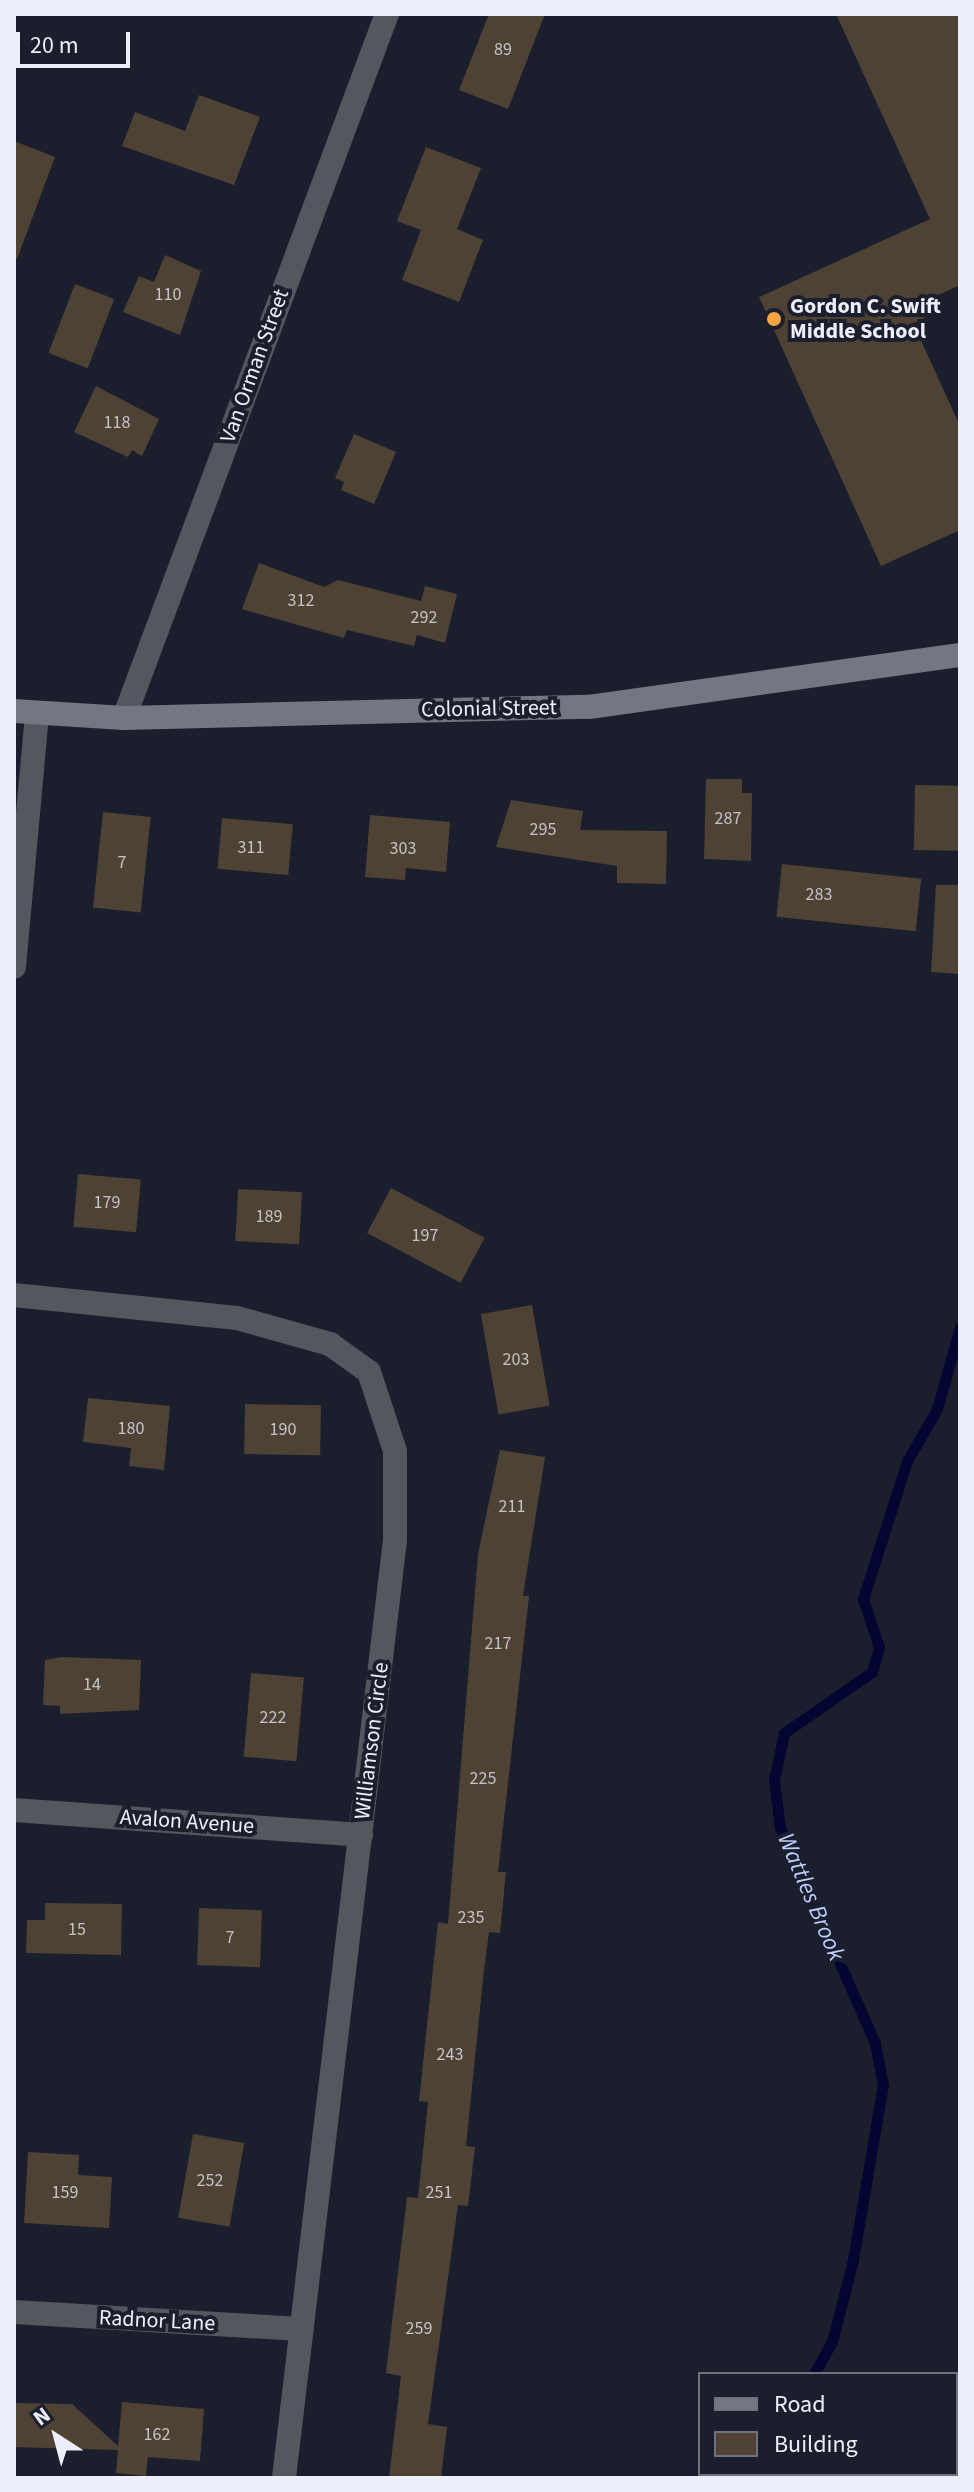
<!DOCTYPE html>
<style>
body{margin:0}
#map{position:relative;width:974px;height:2492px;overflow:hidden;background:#1b1f2d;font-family:"Source Sans 3",sans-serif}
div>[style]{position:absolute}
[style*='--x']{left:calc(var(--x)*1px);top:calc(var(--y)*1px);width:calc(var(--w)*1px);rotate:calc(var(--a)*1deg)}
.stream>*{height:11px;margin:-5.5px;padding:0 5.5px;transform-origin:5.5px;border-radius:5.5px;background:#040632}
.building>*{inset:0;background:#4e4235;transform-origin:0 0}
.street>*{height:24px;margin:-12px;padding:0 12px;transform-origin:12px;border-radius:12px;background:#55575e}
.secondary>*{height:24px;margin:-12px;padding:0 12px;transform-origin:12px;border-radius:12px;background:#737782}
.dots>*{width:22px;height:22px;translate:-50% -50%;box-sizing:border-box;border:4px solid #1b1f2d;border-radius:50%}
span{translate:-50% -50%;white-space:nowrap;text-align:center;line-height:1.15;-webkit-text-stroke:8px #1b1f2d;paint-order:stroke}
.number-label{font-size:18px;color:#c4c4c8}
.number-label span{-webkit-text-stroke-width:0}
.poi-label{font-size:22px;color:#eceff9;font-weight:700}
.left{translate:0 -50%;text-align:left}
.street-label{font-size:22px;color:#eceff9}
.water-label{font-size:24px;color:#bfcfff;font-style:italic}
.frame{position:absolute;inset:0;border:16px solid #eceff9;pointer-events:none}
.legend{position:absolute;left:698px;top:2372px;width:260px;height:104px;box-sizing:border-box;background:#1b1f2d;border:2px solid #6f727f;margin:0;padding:10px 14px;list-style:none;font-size:24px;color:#eceff9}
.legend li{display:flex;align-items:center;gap:16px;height:40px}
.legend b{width:40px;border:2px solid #6f727f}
.north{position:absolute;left:16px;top:2396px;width:80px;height:80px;-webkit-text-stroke:6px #1b1f2d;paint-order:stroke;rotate:324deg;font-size:22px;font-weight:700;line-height:32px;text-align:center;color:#eceff9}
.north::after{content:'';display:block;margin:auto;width:28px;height:36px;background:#eceff9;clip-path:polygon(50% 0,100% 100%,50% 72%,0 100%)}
.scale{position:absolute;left:16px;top:32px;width:114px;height:36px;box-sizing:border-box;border:4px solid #eceff9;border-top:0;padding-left:10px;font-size:24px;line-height:28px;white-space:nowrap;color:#eceff9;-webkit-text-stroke:6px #1b1f2d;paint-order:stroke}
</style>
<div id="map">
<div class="stream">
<div style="--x:814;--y:2374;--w:37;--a:-61"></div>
<div style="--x:832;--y:2342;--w:85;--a:-75.6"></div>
<div style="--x:853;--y:2260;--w:178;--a:-80.3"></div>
<div style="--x:883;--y:2085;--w:43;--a:-100.8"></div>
<div style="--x:875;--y:2043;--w:235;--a:-113.8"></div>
<div style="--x:780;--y:1828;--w:48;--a:-97.1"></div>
<div style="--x:774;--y:1780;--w:48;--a:-78"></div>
<div style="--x:784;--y:1733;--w:107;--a:-34.7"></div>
<div style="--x:872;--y:1672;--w:26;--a:-74"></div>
<div style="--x:879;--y:1647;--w:51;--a:-108.4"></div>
<div style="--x:863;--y:1599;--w:145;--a:-72.3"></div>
<div style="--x:907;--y:1461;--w:60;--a:-60"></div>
<div style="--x:937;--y:1409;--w:85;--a:-74.3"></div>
<div style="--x:748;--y:2478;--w:4;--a:-63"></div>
</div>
<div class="building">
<div style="clip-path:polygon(489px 14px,545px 14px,508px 109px,459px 90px)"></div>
<div style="clip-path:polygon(836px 14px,960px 14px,960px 285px,921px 303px,927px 317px,913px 323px,960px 426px,960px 530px,881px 566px,759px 297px,930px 219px)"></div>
<div style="clip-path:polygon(199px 95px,260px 117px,234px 185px,122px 146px,135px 112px,185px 131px)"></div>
<div style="clip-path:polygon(14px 141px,55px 157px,17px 259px,14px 258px)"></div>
<div style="clip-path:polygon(426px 147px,481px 168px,457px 229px,483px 240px,459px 302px,402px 280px,421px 230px,397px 221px)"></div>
<div style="clip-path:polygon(165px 255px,201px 271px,180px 335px,123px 312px,139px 276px,154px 282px)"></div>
<div style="left:75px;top:284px;width:42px;height:74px;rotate:21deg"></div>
<div style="clip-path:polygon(96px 386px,159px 419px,142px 456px,132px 450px,128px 457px,74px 432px)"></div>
<div style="clip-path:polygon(354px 434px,396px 452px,374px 504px,341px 490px,344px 482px,335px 478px)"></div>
<div style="clip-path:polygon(259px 563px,324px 587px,338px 580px,421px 601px,425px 586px,457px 594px,445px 643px,417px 635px,414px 646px,347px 630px,344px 638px,242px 609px)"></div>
<div style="clip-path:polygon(706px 779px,742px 779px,742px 793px,752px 793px,751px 861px,704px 859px)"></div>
<div style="left:915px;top:785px;width:45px;height:65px;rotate:1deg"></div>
<div style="clip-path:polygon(511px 800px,583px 811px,580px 830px,667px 831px,666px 884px,617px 883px,617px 866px,496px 847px)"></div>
<div style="left:103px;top:812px;width:48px;height:96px;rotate:6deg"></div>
<div style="clip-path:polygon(370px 815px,450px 822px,446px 872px,406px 868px,405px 880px,365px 877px)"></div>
<div style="left:222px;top:818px;width:71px;height:51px;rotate:5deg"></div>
<div style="left:782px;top:864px;width:140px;height:53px;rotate:6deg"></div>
<div style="clip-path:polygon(936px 885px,960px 885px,960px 974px,931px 972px)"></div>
<div style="left:78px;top:1174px;width:63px;height:53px;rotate:5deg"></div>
<div style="left:391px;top:1188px;width:106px;height:51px;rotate:28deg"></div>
<div style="left:238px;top:1189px;width:64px;height:52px;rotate:3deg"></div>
<div style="left:532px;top:1305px;width:102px;height:52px;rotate:80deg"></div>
<div style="clip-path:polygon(88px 1398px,170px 1406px,164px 1470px,129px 1466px,131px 1448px,83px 1442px)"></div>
<div style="left:245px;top:1404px;width:76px;height:50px;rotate:1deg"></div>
<div style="clip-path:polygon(500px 1450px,545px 1457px,523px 1596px,529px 1596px,498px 1872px,506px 1872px,500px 1933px,489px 1932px,484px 1970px,466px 2146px,475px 2147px,468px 2206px,458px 2205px,428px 2424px,447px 2427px,441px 2478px,389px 2478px,401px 2376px,386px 2373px,407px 2197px,418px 2198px,428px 2102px,419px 2101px,438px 1922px,448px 1924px,478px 1554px)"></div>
<div style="clip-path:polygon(62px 1657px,141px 1660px,139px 1710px,60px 1714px,60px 1706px,43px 1705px,45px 1660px)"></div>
<div style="left:251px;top:1673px;width:53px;height:84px;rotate:5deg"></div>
<div style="clip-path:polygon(45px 1903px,122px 1904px,121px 1955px,26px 1953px,27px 1920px,45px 1920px)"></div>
<div style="left:199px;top:1908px;width:63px;height:57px;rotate:2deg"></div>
<div style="left:193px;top:2134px;width:52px;height:85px;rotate:10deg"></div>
<div style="clip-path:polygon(28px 2152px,79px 2155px,78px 2175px,112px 2177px,109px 2228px,24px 2223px)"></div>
<div style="clip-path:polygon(122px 2402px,204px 2409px,200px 2461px,148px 2457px,146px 2476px,116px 2473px,118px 2450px,14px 2447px,14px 2403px,72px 2404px,118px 2446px)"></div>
</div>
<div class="street">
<div style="--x:124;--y:718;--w:752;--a:-69.52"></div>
<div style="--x:14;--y:967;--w:255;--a:-84.8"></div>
<div style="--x:14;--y:1295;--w:224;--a:5.9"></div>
<div style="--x:237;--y:1318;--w:97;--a:15.6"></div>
<div style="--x:330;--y:1344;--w:48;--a:35.7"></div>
<div style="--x:369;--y:1372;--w:83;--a:71.8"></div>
<div style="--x:395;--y:1451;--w:89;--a:90"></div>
<div style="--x:395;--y:1540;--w:945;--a:96.75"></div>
<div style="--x:14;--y:1810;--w:348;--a:4.1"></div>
<div style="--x:14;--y:2312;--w:288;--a:3.4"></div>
<div style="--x:899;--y:2474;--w:5;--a:53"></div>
</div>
<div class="secondary">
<div style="--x:14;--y:711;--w:110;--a:3.6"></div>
<div style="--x:124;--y:718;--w:465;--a:-1.4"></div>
<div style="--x:589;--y:707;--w:375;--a:-8"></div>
</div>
<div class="dots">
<div style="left:774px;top:319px;background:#f2a540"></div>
</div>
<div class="number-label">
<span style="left:503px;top:50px">89</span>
<span style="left:168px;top:295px">110</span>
<span style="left:117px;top:423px">118</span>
<span style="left:301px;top:601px">312</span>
<span style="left:424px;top:618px">292</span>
<span style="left:728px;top:819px">287</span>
<span style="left:543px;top:830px">295</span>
<span style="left:251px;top:848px">311</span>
<span style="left:403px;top:849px">303</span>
<span style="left:122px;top:863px">7</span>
<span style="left:819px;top:895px">283</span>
<span style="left:107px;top:1203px">179</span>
<span style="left:269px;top:1217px">189</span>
<span style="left:425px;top:1236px">197</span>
<span style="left:516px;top:1360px">203</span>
<span style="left:131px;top:1429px">180</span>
<span style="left:283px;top:1430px">190</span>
<span style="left:512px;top:1507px">211</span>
<span style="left:498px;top:1644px">217</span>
<span style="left:92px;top:1685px">14</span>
<span style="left:273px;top:1718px">222</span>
<span style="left:483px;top:1779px">225</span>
<span style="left:471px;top:1918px">235</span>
<span style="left:77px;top:1930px">15</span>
<span style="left:230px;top:1938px">7</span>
<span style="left:450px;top:2055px">243</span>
<span style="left:210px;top:2181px">252</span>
<span style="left:65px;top:2193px">159</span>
<span style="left:439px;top:2193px">251</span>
<span style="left:419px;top:2329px">259</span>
<span style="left:157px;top:2435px">162</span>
</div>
<div class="poi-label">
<span class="left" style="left:790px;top:319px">Gordon C. Swift<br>Middle School</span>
</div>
<div class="street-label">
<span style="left:255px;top:366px;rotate:-70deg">Van Orman Street</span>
<span style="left:489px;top:709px;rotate:-1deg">Colonial Street</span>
<span style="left:372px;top:1741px;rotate:-83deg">Williamson Circle</span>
<span style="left:187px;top:1822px;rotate:4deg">Avalon Avenue</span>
<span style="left:157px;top:2321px;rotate:3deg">Radnor Lane</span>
</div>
<div class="water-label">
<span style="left:811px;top:1897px;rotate:67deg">Wattles Brook</span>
</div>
<div class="frame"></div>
<ul class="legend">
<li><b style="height:10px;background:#737782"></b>Road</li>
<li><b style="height:22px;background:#4e4235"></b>Building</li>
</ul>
<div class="north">N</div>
<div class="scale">20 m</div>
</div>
